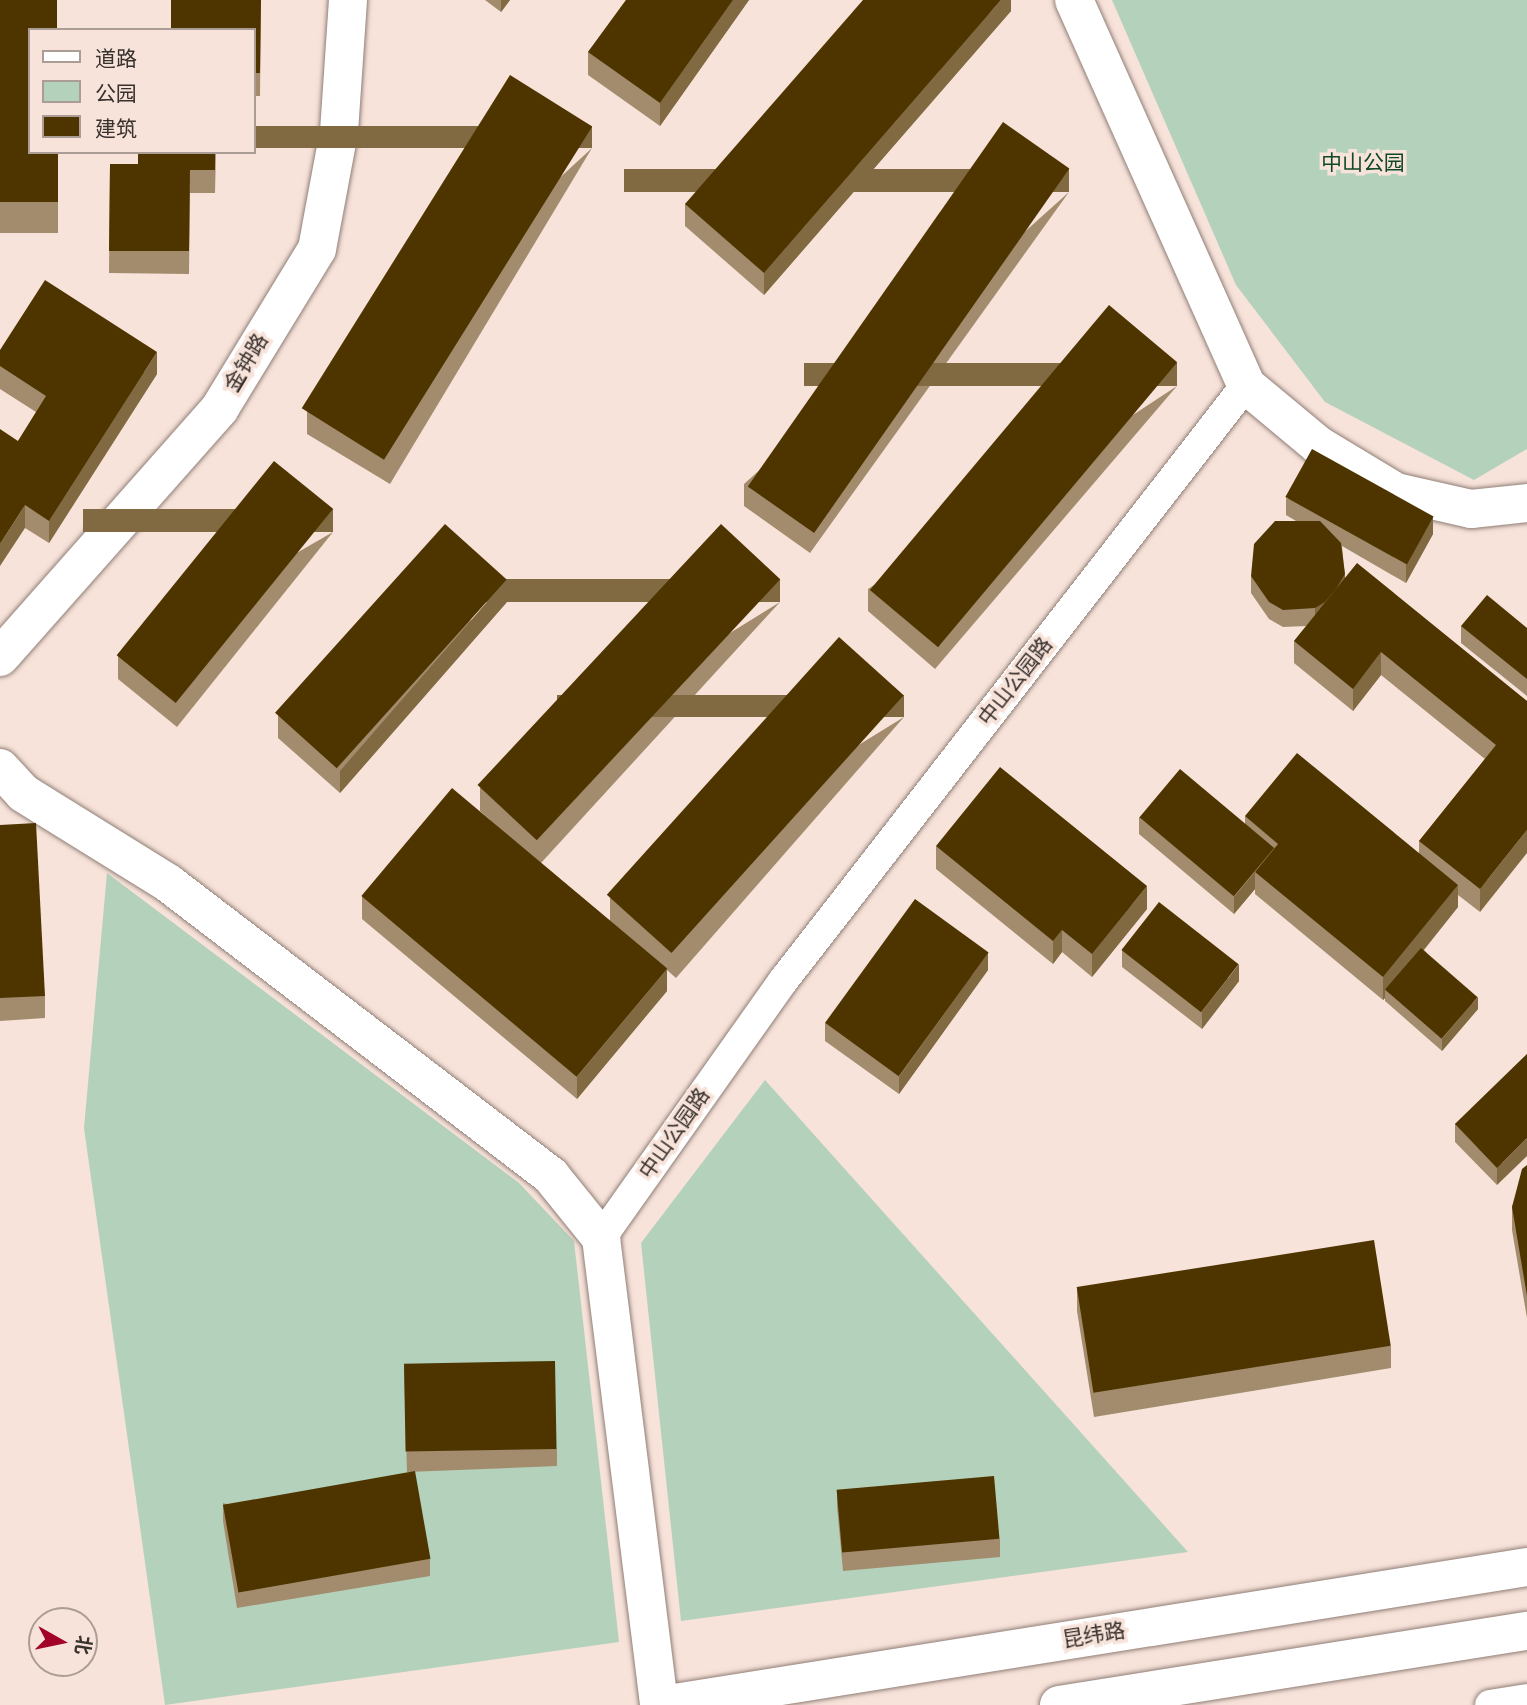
<!DOCTYPE html>
<meta charset="utf-8">
<style>
body{margin:0}
#map{position:relative;width:1527px;height:1705px;overflow:hidden;background:#f7e3da;font-family:"Sofia Sans Condensed","Noto Sans SC",sans-serif}
div>[style]{position:absolute}
[style*='--x']{left:calc(var(--x)*1px);top:calc(var(--y)*1px);width:calc(var(--w)*1px);rotate:calc(var(--a)*1deg)}
.green>*{inset:0;background:#b4d1bb}
.roads{filter:drop-shadow(0 0 2px #907e76) drop-shadow(0 0 2px #907e76)}
.street>*{height:30px;margin:-15px;padding:0 15px;transform-origin:15px;border-radius:15px;background:#fff}
.secondary>*{height:38px;margin:-19px;padding:0 19px;transform-origin:19px;border-radius:19px;background:#fff}
.primary>*{height:38px;margin:-19px;padding:0 19px;transform-origin:19px;border-radius:19px;background:#fff}
.wall>*{inset:0;background:#a28c6d}
.shaded-wall>*{inset:0;background:#816941;transform-origin:0 0}
.building>*{inset:0;background:#4e3500;transform-origin:0 0}
span{translate:-50% -50%;white-space:nowrap;text-align:center;line-height:1.15;-webkit-text-stroke:7px #f7e3da;paint-order:stroke}
.park-label{font-size:21px;color:#104826}
.street-label{font-size:21px;color:#38312d}
.legend{position:absolute;left:28px;top:28px;width:228px;height:126px;box-sizing:border-box;background:#f7e3da;border:2px solid #ab9c95;margin:0;padding:9px 12px;list-style:none;font-size:21px;color:#38312d}
.legend li{display:flex;align-items:center;gap:14px;height:35px}
.legend b{width:35px;border:2px solid #ab9c95}
.north{position:absolute;left:28px;top:1607px;width:70px;height:70px;box-sizing:border-box;background:#f7e3da;border:2px solid #ab9c95;border-radius:50%;rotate:99deg;font-size:19px;font-weight:700;line-height:28px;text-align:center;color:#38312d}
.north::after{content:'';display:block;margin:auto;width:24px;height:32px;background:#a20329;clip-path:polygon(50% 0,100% 100%,50% 72%,0 100%)}
</style>
<div id="map">
<div class="green">
<div style="clip-path:polygon(1112px 0,1527px 0,1527px 449px,1474px 480px,1325px 402px,1236px 285px)"></div>
<div style="clip-path:polygon(107px 873px,519px 1183px,574px 1241px,619px 1642px,165px 1705px,84px 1128px)"></div>
<div style="clip-path:polygon(765px 1080px,1188px 1552px,681px 1621px,641px 1243px)"></div>
</div>
<div class="roads">
<div class="street">
<div style="--x:601;--y:1238;--w:315;--a:-54.7"></div>
<div style="--x:783;--y:981;--w:755;--a:-52.16"></div>
<div style="--x:1490;--y:1705;--w:37;--a:-9"></div>
</div>
<div class="secondary">
<div style="--x:1074;--y:0;--w:422;--a:65.9"></div>
<div style="--x:1246;--y:385;--w:94;--a:39.8"></div>
<div style="--x:1318;--y:445;--w:91;--a:31.1"></div>
<div style="--x:1396;--y:492;--w:77;--a:12.8"></div>
<div style="--x:1471;--y:509;--w:56;--a:-6.1"></div>
<div style="--x:0;--y:657;--w:332;--a:-48.5"></div>
<div style="--x:220;--y:408;--w:186;--a:-58.6"></div>
<div style="--x:317;--y:249;--w:119;--a:-79.4"></div>
<div style="--x:339;--y:132;--w:132;--a:-86.1"></div>
<div style="--x:0;--y:768;--w:34;--a:47"></div>
<div style="--x:23;--y:793;--w:171;--a:31.8"></div>
<div style="--x:168;--y:883;--w:482;--a:37.4"></div>
<div style="--x:551;--y:1176;--w:80;--a:51.1"></div>
<div style="--x:601;--y:1238;--w:471;--a:82.9"></div>
</div>
<div class="primary">
<div style="--x:662;--y:1705;--w:876;--a:-9.06"></div>
<div style="--x:1059;--y:1705;--w:474;--a:-9"></div>
</div>
</div>
<div class="wall">
<div style="clip-path:polygon(0 0,58px 152px,58px 233px,0 233px)"></div>
<div style="clip-path:polygon(261px 0,260px 96px,254px 96px,254px 30px)"></div>
<div style="clip-path:polygon(485px 0,510px 0,501px 12px)"></div>
<div style="clip-path:polygon(626px 0,749px 0,660px 126px,588px 75px,588px 52px)"></div>
<div style="clip-path:polygon(1011px 0,1011px 11px,764px 295px,685px 226px,685px 204px)"></div>
<div style="clip-path:polygon(592px 148px,390px 484px,307px 434px,307px 411px)"></div>
<div style="clip-path:polygon(216px 152px,215px 193px,190px 193px,189px 274px,109px 273px,110px 164px,138px 164px)"></div>
<div style="clip-path:polygon(1069px 192px,810px 553px,744px 506px,744px 484px)"></div>
<div style="clip-path:polygon(0 350px,157px 374px,49px 543px,25px 528px,18px 441px,36px 412px,0 389px)"></div>
<div style="clip-path:polygon(1177px 386px,935px 669px,868px 611px,868px 589px)"></div>
<div style="clip-path:polygon(1286px 498px,1433px 534px,1406px 583px,1342px 546px,1345px 578px,1527px 701px,1480px 912px,1458px 895px,1458px 907px,1424px 950px,1478px 1009px,1442px 1051px,1385px 1001px,1385px 998px,1383px 1000px,1255px 894px,1255px 889px,1234px 914px,1139px 834px,1139px 817px,1245px 825px,1245px 816px,1419px 853px,1419px 841px,1485px 759px,1381px 675px,1353px 711px,1294px 663px,1294px 641px,1306px 626px,1283px 627px,1269px 619px,1251px 593px,1251px 576px,1296px 521px,1286px 515px)"></div>
<div style="clip-path:polygon(333px 532px,177px 727px,118px 679px,118px 656px)"></div>
<div style="clip-path:polygon(507px 602px,340px 793px,278px 738px,278px 716px)"></div>
<div style="clip-path:polygon(780px 602px,541px 863px,631px 939px,610px 921px,610px 898px,904px 717px,676px 978px,667px 970px,667px 991px,577px 1099px,362px 919px,362px 896px,498px 827px,480px 811px,480px 788px)"></div>
<div style="clip-path:polygon(1461px 626px,1527px 628px,1527px 696px,1461px 643px)"></div>
<div style="clip-path:polygon(0 825px,45px 996px,45px 1018px,0 1021px)"></div>
<div style="clip-path:polygon(936px 846px,1147px 909px,1092px 977px,1062px 952px,1053px 964px,936px 869px)"></div>
<div style="clip-path:polygon(1122px 950px,1239px 981px,1202px 1029px,1122px 967px)"></div>
<div style="clip-path:polygon(988px 970px,899px 1094px,825px 1041px,825px 1023px)"></div>
<div style="clip-path:polygon(1527px 1054px,1497px 1185px,1455px 1142px,1455px 1124px)"></div>
<div style="clip-path:polygon(1527px 1165px,1527px 1318px,1512px 1230px,1512px 1207px)"></div>
<div style="clip-path:polygon(1077px 1288px,1391px 1346px,1391px 1368px,1094px 1417px,1077px 1311px)"></div>
<div style="clip-path:polygon(404px 1367px,557px 1449px,557px 1466px,407px 1472px)"></div>
<div style="clip-path:polygon(837px 1490px,1000px 1539px,1000px 1557px,843px 1571px,837px 1507px)"></div>
<div style="clip-path:polygon(223px 1503px,430px 1559px,430px 1576px,237px 1608px,223px 1521px)"></div>
</div>
<div class="shaded-wall">
<div style="clip-path:polygon(501px 0,510px 0,501px 12px)"></div>
<div style="clip-path:polygon(733px 0,749px 0,660px 126px,660px 103px)"></div>
<div style="clip-path:polygon(1001px 0,1011px 0,1011px 11px,764px 295px,764px 273px)"></div>
<div style="left:592px;top:126px;width:22px;height:392px;rotate:90deg"></div>
<div style="left:1069px;top:169px;width:23px;height:445px;rotate:90deg"></div>
<div style="clip-path:polygon(157px 352px,157px 374px,49px 543px,49px 521px)"></div>
<div style="left:1177px;top:363px;width:23px;height:373px;rotate:90deg"></div>
<div style="clip-path:polygon(25px 505px,25px 528px,0 566px,0 544px)"></div>
<div style="left:333px;top:509px;width:23px;height:250px;rotate:90deg"></div>
<div style="clip-path:polygon(1433px 517px,1433px 534px,1406px 583px,1406px 565px)"></div>
<div style="clip-path:polygon(1345px 574px,1345px 591px,1315px 626px,1315px 608px)"></div>
<div style="clip-path:polygon(507px 579px,507px 602px,340px 793px,340px 771px)"></div>
<div style="left:780px;top:579px;width:23px;height:357px;rotate:90deg"></div>
<div style="clip-path:polygon(1381px 652px,1381px 675px,1353px 711px,1353px 689px)"></div>
<div style="left:904px;top:695px;width:22px;height:347px;rotate:90deg"></div>
<div style="clip-path:polygon(1527px 830px,1527px 853px,1480px 912px,1480px 889px)"></div>
<div style="clip-path:polygon(1255px 872px,1255px 889px,1234px 914px,1234px 897px)"></div>
<div style="clip-path:polygon(1458px 885px,1458px 907px,1389px 993px,1385px 989px,1385px 998px,1383px 1000px,1383px 977px)"></div>
<div style="clip-path:polygon(1147px 886px,1147px 909px,1092px 977px,1092px 954px)"></div>
<div style="clip-path:polygon(1062px 930px,1062px 952px,1053px 964px,1053px 941px)"></div>
<div style="clip-path:polygon(988px 953px,988px 970px,899px 1094px,899px 1077px)"></div>
<div style="clip-path:polygon(1239px 964px,1239px 981px,1202px 1029px,1202px 1012px)"></div>
<div style="clip-path:polygon(667px 969px,667px 991px,577px 1099px,577px 1077px)"></div>
<div style="clip-path:polygon(1478px 997px,1478px 1009px,1442px 1051px,1442px 1039px)"></div>
<div style="clip-path:polygon(1527px 1138px,1527px 1156px,1497px 1185px,1497px 1168px)"></div>
</div>
<div class="building">
<div style="clip-path:polygon(0 0,57px 0,57px 30px,30px 30px,30px 152px,58px 152px,58px 202px,0 202px)"></div>
<div style="clip-path:polygon(171px 0,261px 0,260px 73px,254px 73px,254px 30px,171px 30px)"></div>
<div style="clip-path:polygon(626px 0,733px 0,660px 103px,588px 52px)"></div>
<div style="clip-path:polygon(863px 0,1001px 0,764px 273px,685px 204px)"></div>
<div style="left:510px;top:75px;width:97px;height:393px;rotate:32deg"></div>
<div style="left:1003px;top:122px;width:81px;height:445px;rotate:35deg"></div>
<div style="clip-path:polygon(138px 152px,215px 152px,215px 170px,190px 170px,189px 251px,109px 251px,110px 164px,138px 164px)"></div>
<div style="clip-path:polygon(45px 280px,157px 352px,49px 521px,25px 505px,0 544px,0 429px,18px 441px,46px 396px,0 366px,0 350px)"></div>
<div style="left:1109px;top:305px;width:89px;height:372px;rotate:40deg"></div>
<div style="left:1312px;top:449px;width:139px;height:55px;rotate:29deg"></div>
<div style="left:274px;top:461px;width:76px;height:250px;rotate:39deg"></div>
<div style="clip-path:polygon(1275px 521px,1320px 521px,1341px 543px,1345px 574px,1336px 589px,1325px 602px,1315px 608px,1283px 610px,1269px 602px,1251px 576px,1254px 544px)"></div>
<div style="left:445px;top:524px;width:83px;height:254px;rotate:42deg"></div>
<div style="left:721px;top:524px;width:81px;height:357px;rotate:43deg"></div>
<div style="clip-path:polygon(1357px 563px,1527px 701px,1527px 830px,1480px 889px,1419px 841px,1496px 745px,1381px 652px,1353px 689px,1294px 641px)"></div>
<div style="clip-path:polygon(1487px 595px,1527px 628px,1527px 679px,1461px 626px)"></div>
<div style="left:839px;top:637px;width:87px;height:347px;rotate:42deg"></div>
<div style="clip-path:polygon(1297px 753px,1458px 885px,1383px 977px,1255px 872px,1278px 844px,1245px 816px)"></div>
<div style="clip-path:polygon(1000px 767px,1147px 886px,1092px 954px,1062px 930px,1053px 941px,936px 846px)"></div>
<div style="left:1180px;top:769px;width:123px;height:63px;rotate:40deg"></div>
<div style="left:452px;top:788px;width:281px;height:141px;rotate:40deg"></div>
<div style="clip-path:polygon(36px 823px,45px 996px,0 998px,0 825px)"></div>
<div style="left:915px;top:899px;width:91px;height:153px;rotate:36deg"></div>
<div style="left:1159px;top:902px;width:101px;height:61px;rotate:38deg"></div>
<div style="left:1421px;top:948px;width:75px;height:55px;rotate:41deg"></div>
<div style="clip-path:polygon(1527px 1054px,1527px 1138px,1497px 1168px,1455px 1124px)"></div>
<div style="clip-path:polygon(1527px 1165px,1527px 1296px,1512px 1207px,1522px 1169px)"></div>
<div style="left:1374px;top:1240px;width:107px;height:301px;rotate:81deg"></div>
<div style="left:555px;top:1361px;width:88px;height:151px;rotate:89deg"></div>
<div style="left:415px;top:1471px;width:89px;height:195px;rotate:80deg"></div>
<div style="left:994px;top:1476px;width:63px;height:158px;rotate:85deg"></div>
</div>
<div class="park-label">
<span style="left:1363px;top:164px">中山公园</span>
</div>
<div class="street-label">
<span style="left:247px;top:363px;rotate:-59deg">金钟路</span>
<span style="left:1016px;top:682px;rotate:-52deg">中山公园路</span>
<span style="left:675px;top:1134px;rotate:-55deg">中山公园路</span>
<span style="left:1094px;top:1636px;rotate:-9deg">昆纬路</span>
</div>
<ul class="legend">
<li><b style="height:9px;background:#fff"></b>道路</li>
<li><b style="height:19px;background:#b4d1bb"></b>公园</li>
<li><b style="height:19px;background:#4e3500"></b>建筑</li>
</ul>
<div class="north">北</div>
</div>
